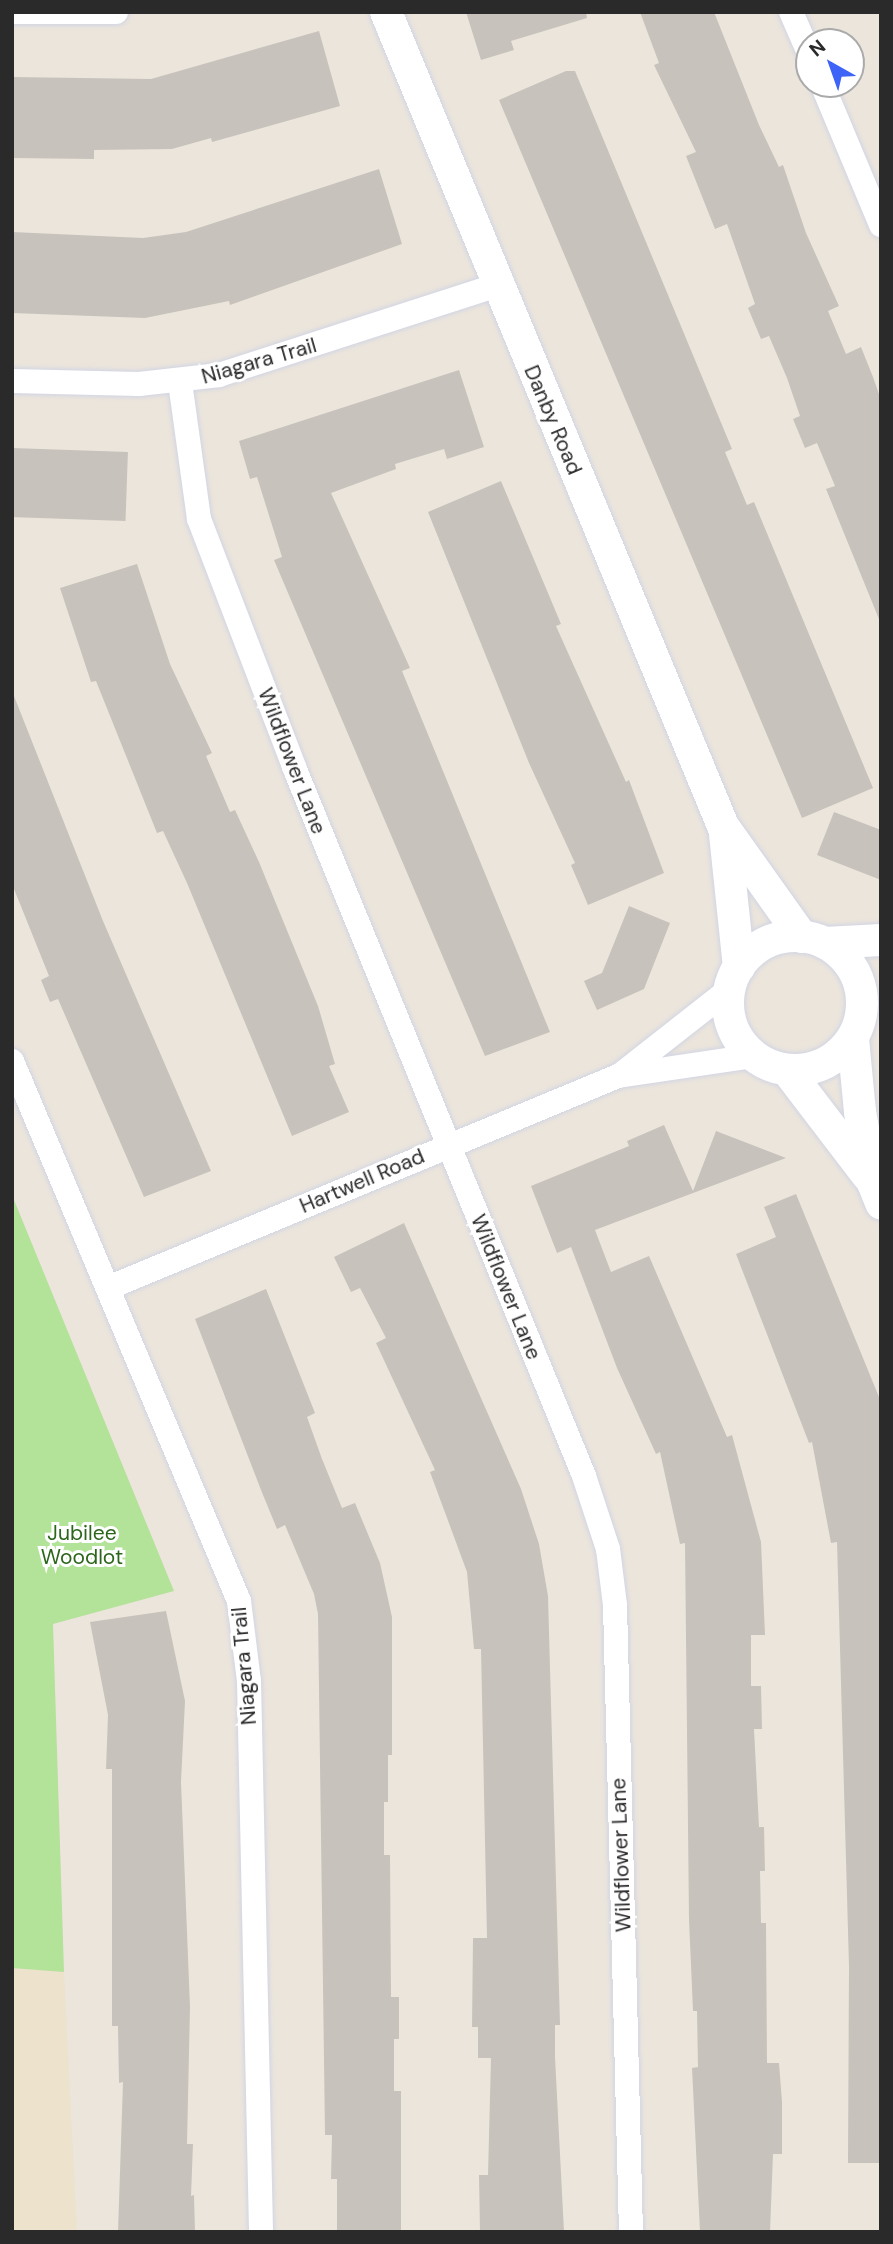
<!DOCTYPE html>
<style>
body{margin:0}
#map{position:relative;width:893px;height:2244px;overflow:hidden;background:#ece5dc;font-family:"DM Sans",sans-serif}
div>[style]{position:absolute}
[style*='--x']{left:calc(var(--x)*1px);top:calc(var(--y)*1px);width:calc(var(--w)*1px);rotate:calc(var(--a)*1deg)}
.education>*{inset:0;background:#ede2cc}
.green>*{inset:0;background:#b3e299}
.building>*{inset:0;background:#c7c2bc;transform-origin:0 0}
.roads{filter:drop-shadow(0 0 2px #d1d5e3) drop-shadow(0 0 2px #d1d5e3)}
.minor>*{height:24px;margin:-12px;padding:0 12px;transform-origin:12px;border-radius:12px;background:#fff}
.tertiary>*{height:32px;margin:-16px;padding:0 16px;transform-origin:16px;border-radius:16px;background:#fff}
.tertiary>.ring{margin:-16px;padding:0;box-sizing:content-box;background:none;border:32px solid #fff;border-radius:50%}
span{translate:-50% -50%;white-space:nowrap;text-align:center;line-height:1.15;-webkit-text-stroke:6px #fff;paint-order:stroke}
.street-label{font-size:21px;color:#2a2a2a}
.park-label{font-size:21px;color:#2c661b}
.frame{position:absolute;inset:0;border:14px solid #2a2a2a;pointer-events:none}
.north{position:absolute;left:795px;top:28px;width:70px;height:70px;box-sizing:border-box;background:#fff;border:2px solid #aaa;border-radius:50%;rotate:320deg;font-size:19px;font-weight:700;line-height:28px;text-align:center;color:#2a2a2a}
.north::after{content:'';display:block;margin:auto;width:24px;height:32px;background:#3e63f7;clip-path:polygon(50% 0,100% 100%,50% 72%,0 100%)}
</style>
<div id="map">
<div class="education">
<div style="clip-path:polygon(12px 1968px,64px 1972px,77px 2232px,12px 2232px)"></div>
</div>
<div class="green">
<div style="clip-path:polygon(12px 1195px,174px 1591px,53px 1624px,64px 1972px,12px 1968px)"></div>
</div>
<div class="building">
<div style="clip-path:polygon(466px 12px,586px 12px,587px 18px,511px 41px,514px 50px,481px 60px)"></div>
<div style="clip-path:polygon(640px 12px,714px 12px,759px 125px,779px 167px,783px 165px,806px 233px,839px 306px,828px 311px,846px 354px,861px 347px,873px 377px,881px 400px,881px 624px,826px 489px,835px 486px,817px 443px,805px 448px,793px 419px,800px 416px,787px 378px,769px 336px,761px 339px,748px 308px,755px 304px,727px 224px,715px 229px,703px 199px,686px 156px,696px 152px,654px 65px,659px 63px)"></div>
<div style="clip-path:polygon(319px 31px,340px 106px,212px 142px,211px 138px,172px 149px,94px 150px,94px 159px,12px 158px,12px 77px,151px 79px)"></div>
<div style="clip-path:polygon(566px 71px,575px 71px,732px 449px,725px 452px,747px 505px,754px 502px,873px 788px,802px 818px,499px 100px)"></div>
<div style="clip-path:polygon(379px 169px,402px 244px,230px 305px,229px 301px,145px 318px,12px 313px,12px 232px,143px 238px,186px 232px)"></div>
<div style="clip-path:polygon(459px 370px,484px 447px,447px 459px,444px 449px,395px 464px,396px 469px,331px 493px,410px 668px,402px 671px,550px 1032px,485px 1056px,274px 560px,282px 557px,257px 477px,250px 479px,239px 441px)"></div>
<div style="left:12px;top:448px;width:116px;height:69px;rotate:2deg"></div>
<div style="clip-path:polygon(501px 481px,561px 624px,556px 626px,626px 782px,629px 780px,664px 873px,588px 905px,571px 865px,575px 863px,529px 763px,428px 512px)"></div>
<div style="clip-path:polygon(137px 564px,170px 664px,212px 753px,206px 756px,230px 812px,235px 810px,259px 862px,318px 1006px,335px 1064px,329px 1066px,349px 1112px,292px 1136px,187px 883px,163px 831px,157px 833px,96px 681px,91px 682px,60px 588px)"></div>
<div style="clip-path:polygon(12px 691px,103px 921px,211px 1171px,144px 1197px,58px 999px,50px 1002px,41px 980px,49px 976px,12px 884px)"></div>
<div style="clip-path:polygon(834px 812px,881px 830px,881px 880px,817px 855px)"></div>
<div style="clip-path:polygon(629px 906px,670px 923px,644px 989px,597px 1010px,584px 981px,602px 973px)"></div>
<div style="clip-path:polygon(664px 1125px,693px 1191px,716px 1131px,786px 1158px,595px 1230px,611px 1272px,649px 1256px,727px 1437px,732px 1435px,761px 1542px,765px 1635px,751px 1635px,751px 1686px,761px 1686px,762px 1729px,754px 1729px,759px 1827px,764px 1827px,765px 1871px,760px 1871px,761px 1923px,766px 1923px,767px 2063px,779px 2063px,782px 2102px,782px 2154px,773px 2154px,770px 2232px,700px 2232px,692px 2068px,698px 2067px,697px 2011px,693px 2011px,689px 1920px,685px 1543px,680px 1544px,660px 1452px,656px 1454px,617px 1368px,571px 1247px,557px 1253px,531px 1186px,629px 1146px,627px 1141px)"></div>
<div style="clip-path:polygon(796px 1194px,881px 1402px,881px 2163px,848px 2163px,849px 1966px,837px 1542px,831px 1543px,812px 1442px,809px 1443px,736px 1254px,776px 1237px,764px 1207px)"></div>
<div style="clip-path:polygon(404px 1223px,521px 1489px,539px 1544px,548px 1596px,560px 2025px,555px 2025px,555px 2057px,564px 2232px,480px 2232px,479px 2175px,488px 2175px,491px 2058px,478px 2058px,478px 2027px,472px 2027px,473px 1938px,487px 1938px,481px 1649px,474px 1649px,467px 1572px,430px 1472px,435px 1470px,376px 1343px,386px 1338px,360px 1288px,351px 1292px,334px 1257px)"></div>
<div style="clip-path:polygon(266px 1289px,315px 1413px,307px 1417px,322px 1459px,342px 1508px,355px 1503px,380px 1563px,392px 1617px,392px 1755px,388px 1755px,388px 1802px,384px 1802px,384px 1855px,390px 1855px,391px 1997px,399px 1997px,399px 2039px,394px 2039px,394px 2091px,401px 2091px,401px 2232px,337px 2232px,337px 2179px,331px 2179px,332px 2135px,325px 2135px,318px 1614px,314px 1594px,285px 1525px,277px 1529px,261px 1490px,195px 1319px)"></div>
<div style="clip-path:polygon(166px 1611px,185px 1701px,181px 1782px,190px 2007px,187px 2144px,193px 2144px,191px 2196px,194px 2195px,195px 2232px,118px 2232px,123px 2082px,119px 2083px,118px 2026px,112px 2026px,112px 1769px,106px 1769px,108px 1715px,90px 1622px)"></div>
</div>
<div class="roads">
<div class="minor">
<div style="--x:12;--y:12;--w:104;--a:0"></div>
<div style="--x:791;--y:12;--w:45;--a:66.3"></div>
<div style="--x:822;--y:84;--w:153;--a:67.3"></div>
<div style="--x:12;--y:381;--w:127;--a:1.4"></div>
<div style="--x:139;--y:384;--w:81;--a:-6.4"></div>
<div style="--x:219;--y:375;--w:292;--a:-17.9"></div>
<div style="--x:180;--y:382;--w:138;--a:82.1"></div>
<div style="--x:199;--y:519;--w:266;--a:69"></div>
<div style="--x:294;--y:767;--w:766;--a:67.75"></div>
<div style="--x:584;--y:1476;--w:77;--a:71.8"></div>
<div style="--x:608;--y:1549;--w:56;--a:82.9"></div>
<div style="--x:615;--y:1605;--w:627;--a:88.54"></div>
<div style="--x:12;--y:1061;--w:586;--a:67.2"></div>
<div style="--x:239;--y:1601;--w:81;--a:82.9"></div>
<div style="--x:249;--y:1681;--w:551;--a:88.75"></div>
<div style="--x:624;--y:1072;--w:135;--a:-38.1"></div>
<div style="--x:108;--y:1288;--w:552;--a:-22.57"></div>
<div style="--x:618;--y:1076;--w:136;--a:-8.4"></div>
</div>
<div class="tertiary">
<div style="--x:386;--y:12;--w:881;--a:67.51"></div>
<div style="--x:723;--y:826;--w:136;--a:54.6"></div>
<div style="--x:725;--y:834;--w:134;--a:84"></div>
<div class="ring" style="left:728px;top:936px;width:102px;height:102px"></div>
<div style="--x:825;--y:943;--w:56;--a:-3.1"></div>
<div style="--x:853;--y:1039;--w:73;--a:84.5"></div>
<div style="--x:860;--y:1112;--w:72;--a:79.6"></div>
<div style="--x:873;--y:1183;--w:22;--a:68"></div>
<div style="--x:787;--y:1070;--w:133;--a:52.6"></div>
</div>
</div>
<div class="street-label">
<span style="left:259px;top:361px;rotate:-16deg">Niagara Trail</span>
<span style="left:553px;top:420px;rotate:67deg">Danby Road</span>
<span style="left:292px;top:761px;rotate:69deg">Wildflower Lane</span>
<span style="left:362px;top:1181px;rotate:-23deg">Hartwell Road</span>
<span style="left:506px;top:1287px;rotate:68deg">Wildflower Lane</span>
<span style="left:244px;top:1666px;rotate:-95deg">Niagara Trail</span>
<span style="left:621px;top:1855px;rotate:-92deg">Wildflower Lane</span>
</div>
<div class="park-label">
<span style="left:82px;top:1545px">Jubilee<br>Woodlot</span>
</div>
<div class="frame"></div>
<div class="north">N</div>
</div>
